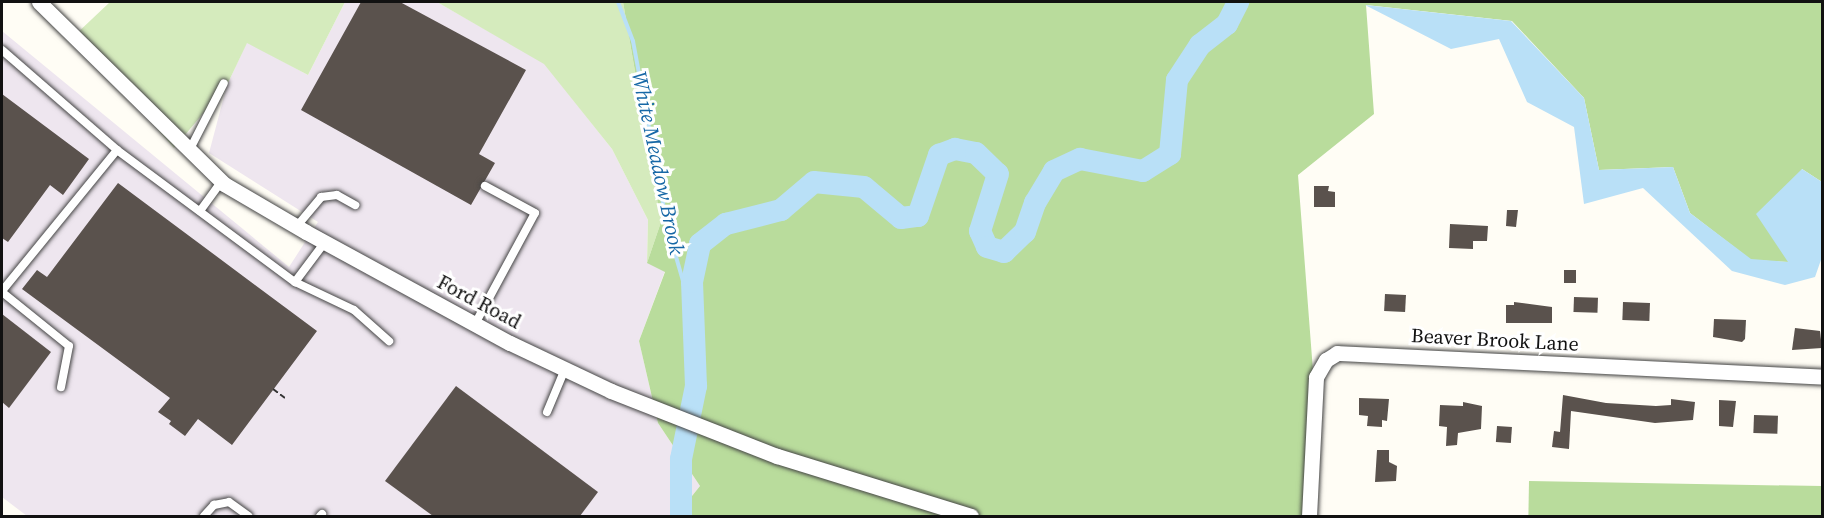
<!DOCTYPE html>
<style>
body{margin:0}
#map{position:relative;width:1824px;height:518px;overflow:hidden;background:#fffdf5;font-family:"Source Serif 4",serif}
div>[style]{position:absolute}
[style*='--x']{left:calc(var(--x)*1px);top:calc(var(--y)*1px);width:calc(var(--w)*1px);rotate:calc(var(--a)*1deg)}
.industrial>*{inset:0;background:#eee6ef}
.green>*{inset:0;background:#d5ebbd}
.forest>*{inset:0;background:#b9dc9c;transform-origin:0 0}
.water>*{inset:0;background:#b9e0f7}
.stream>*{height:4px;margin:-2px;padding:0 2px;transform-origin:2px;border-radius:2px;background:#b9e0f7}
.river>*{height:22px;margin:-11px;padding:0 11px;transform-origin:11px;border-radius:11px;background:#b9e0f7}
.building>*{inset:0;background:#5a524d;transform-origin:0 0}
.path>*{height:2px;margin-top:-1px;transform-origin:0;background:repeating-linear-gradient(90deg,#333 0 6px,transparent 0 9px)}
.roads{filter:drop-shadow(0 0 2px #444) drop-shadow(0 0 2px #444)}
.lane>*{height:8px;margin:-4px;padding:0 4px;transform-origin:4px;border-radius:4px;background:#fff}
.street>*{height:15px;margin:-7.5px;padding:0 7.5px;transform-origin:7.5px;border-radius:7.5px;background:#fff}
span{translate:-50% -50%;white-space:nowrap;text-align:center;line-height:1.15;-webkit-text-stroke:6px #fff;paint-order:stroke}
.street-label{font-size:20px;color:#111}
.water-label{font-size:21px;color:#1768a6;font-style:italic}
.frame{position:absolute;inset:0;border:3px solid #111;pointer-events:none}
</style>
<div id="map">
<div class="industrial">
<div style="clip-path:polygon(345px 2px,437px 2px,544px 63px,612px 149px,648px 220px,647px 262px,665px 271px,639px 341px,658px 423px,700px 486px,676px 516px,27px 516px,2px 497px,2px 31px,289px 267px,318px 222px,209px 153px,227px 85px,247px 42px,308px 75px)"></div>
</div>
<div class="green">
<div style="clip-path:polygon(110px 2px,345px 2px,308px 75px,247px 43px,227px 85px,174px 148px,74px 36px)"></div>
<div style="clip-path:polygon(437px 2px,623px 2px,661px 222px,647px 263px,648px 220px,612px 149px,544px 64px)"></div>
</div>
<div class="forest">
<div style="clip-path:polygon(623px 2px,1822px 2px,1822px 182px,1802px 169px,1789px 262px,1751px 260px,1690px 213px,1673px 167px,1599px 170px,1584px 98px,1512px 21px,1366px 5px,1374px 114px,1298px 175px,1313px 371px,1304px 516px,676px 516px,700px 486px,658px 423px,639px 341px,665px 272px,647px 263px,661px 222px)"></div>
<div style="left:1529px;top:481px;width:293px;height:35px;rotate:1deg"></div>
</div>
<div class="water">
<div style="clip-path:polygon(1365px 5px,1511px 21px,1584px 98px,1599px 170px,1673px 167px,1690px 213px,1751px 259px,1788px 262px,1756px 214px,1802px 169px,1822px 182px,1822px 257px,1815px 277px,1785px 285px,1732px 271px,1643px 188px,1584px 204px,1574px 127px,1527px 102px,1499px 39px,1451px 49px)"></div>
</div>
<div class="stream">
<div style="--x:618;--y:2;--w:42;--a:69"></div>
<div style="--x:633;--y:41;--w:191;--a:79.5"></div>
<div style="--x:668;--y:229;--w:101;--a:73.9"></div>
</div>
<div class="river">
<div style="--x:681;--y:516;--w:57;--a:-90"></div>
<div style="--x:681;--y:459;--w:75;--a:-78.4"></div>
<div style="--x:696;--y:386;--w:104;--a:-92.2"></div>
<div style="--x:692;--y:282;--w:39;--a:-78"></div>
<div style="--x:700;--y:244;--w:33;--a:-38"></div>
<div style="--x:726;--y:224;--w:57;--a:-14.3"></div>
<div style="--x:781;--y:210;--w:43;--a:-40.3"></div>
<div style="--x:814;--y:182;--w:50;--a:5.7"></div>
<div style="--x:864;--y:187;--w:48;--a:40"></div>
<div style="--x:901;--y:218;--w:17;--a:-7"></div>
<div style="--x:918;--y:216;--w:65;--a:-71"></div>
<div style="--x:939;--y:155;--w:17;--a:-21"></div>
<div style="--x:955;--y:149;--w:21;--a:11"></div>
<div style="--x:976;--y:153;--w:30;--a:44"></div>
<div style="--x:998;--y:174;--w:60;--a:107.5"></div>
<div style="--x:980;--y:231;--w:17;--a:66"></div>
<div style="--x:987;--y:247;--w:18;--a:16"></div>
<div style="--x:1004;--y:252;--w:29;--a:-44"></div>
<div style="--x:1025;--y:232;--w:31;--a:-71"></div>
<div style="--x:1035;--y:203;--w:37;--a:-59"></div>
<div style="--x:1054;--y:171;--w:29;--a:-25"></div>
<div style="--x:1080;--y:159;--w:64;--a:10.8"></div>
<div style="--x:1143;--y:171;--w:32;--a:-32"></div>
<div style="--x:1170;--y:154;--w:74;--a:-84.6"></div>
<div style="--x:1177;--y:80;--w:42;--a:-56.7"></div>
<div style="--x:1200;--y:45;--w:34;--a:-38"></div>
<div style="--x:1227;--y:24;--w:25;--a:-63"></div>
</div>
<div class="building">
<div style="clip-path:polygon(361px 2px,400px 2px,526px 70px,479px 154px,495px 163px,471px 205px,301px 110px)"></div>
<div style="clip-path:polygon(2px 94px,89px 159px,63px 195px,50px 185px,8px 242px,2px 238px)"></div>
<div style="clip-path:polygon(118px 183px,317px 331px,232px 445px,198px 419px,185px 436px,169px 424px,171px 421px,158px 412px,170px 398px,22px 289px,37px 270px,47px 277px)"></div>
<div style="clip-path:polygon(1314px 186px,1329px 186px,1328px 191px,1335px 192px,1335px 207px,1314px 207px)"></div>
<div style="clip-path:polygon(1507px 210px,1518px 210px,1516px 227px,1506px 226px)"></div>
<div style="clip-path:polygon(1450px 224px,1488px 226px,1487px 241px,1473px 241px,1473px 249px,1449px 248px)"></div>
<div style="left:1564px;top:270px;width:12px;height:13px"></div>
<div style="left:1385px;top:294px;width:21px;height:17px;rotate:3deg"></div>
<div style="left:1574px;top:297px;width:24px;height:15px;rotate:2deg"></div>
<div style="clip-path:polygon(1514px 302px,1552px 307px,1552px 323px,1506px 323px,1506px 305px,1514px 305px)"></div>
<div style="left:1623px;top:302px;width:27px;height:18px;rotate:2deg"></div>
<div style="clip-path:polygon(2px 314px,51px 352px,9px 408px,2px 402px)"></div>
<div style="clip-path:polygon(1714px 319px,1746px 320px,1745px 339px,1742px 342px,1713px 337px)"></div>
<div style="clip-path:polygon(1795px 328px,1820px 331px,1822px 348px,1792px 350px)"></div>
<div style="clip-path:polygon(456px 386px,598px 492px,580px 516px,433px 516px,385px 481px)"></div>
<div style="clip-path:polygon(1563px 395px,1606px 403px,1656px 406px,1671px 405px,1671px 399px,1695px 402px,1693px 420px,1655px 423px,1571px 411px,1569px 449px,1552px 447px,1554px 431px,1560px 432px)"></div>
<div style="clip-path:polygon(1359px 398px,1389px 399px,1387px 421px,1382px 420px,1382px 427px,1367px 426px,1368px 416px,1359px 415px)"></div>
<div style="clip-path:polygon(1719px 400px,1736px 401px,1733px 427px,1719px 426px)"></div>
<div style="clip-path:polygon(1463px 402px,1482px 406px,1481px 429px,1458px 433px,1457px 445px,1446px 446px,1447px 427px,1439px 426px,1440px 405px,1463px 406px)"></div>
<div style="left:1754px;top:415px;width:24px;height:18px;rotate:2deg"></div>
<div style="left:1497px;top:426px;width:15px;height:16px;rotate:4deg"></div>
<div style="clip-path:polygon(1377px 450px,1389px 450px,1389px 462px,1397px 466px,1396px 481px,1375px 482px)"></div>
</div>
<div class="path">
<div style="--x:273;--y:389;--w:15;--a:37"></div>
</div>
<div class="roads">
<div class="lane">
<div style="--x:2;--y:50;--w:152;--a:41"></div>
<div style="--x:117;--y:150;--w:222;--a:36.6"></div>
<div style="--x:295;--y:282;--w:65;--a:25.4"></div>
<div style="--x:354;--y:310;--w:47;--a:41.5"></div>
<div style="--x:189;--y:151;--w:76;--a:-62.8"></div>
<div style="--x:200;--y:211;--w:36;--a:-54"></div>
<div style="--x:297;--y:226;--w:38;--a:-50"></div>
<div style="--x:321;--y:197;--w:16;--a:-7"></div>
<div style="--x:337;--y:195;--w:21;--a:29"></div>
<div style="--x:295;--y:282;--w:50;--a:-53.1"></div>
<div style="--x:2;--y:291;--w:182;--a:-50.8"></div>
<div style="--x:2;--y:292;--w:86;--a:38.9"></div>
<div style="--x:69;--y:346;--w:42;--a:101"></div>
<div style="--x:475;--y:324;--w:126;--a:-61.6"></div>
<div style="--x:535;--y:213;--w:57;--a:-151.6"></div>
<div style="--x:547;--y:412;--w:47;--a:-67.3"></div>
<div style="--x:204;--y:516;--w:15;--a:-48"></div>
<div style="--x:214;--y:505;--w:15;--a:-11"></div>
<div style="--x:229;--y:502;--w:24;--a:36"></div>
<div style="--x:320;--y:516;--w:3;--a:-45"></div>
</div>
<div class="street">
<div style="--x:39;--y:2;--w:260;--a:44.5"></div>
<div style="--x:224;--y:184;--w:95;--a:30.3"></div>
<div style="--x:306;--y:232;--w:232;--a:28.6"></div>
<div style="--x:510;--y:343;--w:112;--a:25.4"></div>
<div style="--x:611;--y:391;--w:178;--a:21.4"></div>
<div style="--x:777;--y:456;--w:203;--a:17.2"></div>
<div style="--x:1309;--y:516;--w:139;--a:-87.1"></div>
<div style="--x:1316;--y:377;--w:20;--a:-60"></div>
<div style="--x:1326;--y:360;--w:13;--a:-32"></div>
<div style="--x:1337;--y:353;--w:486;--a:2.8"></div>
</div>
</div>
<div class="street-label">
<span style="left:479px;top:302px;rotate:28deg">Ford Road</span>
<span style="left:1495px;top:340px;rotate:3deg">Beaver Brook Lane</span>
</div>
<div class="water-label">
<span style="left:658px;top:163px;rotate:78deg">White Meadow Brook</span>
</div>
<div class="frame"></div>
</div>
